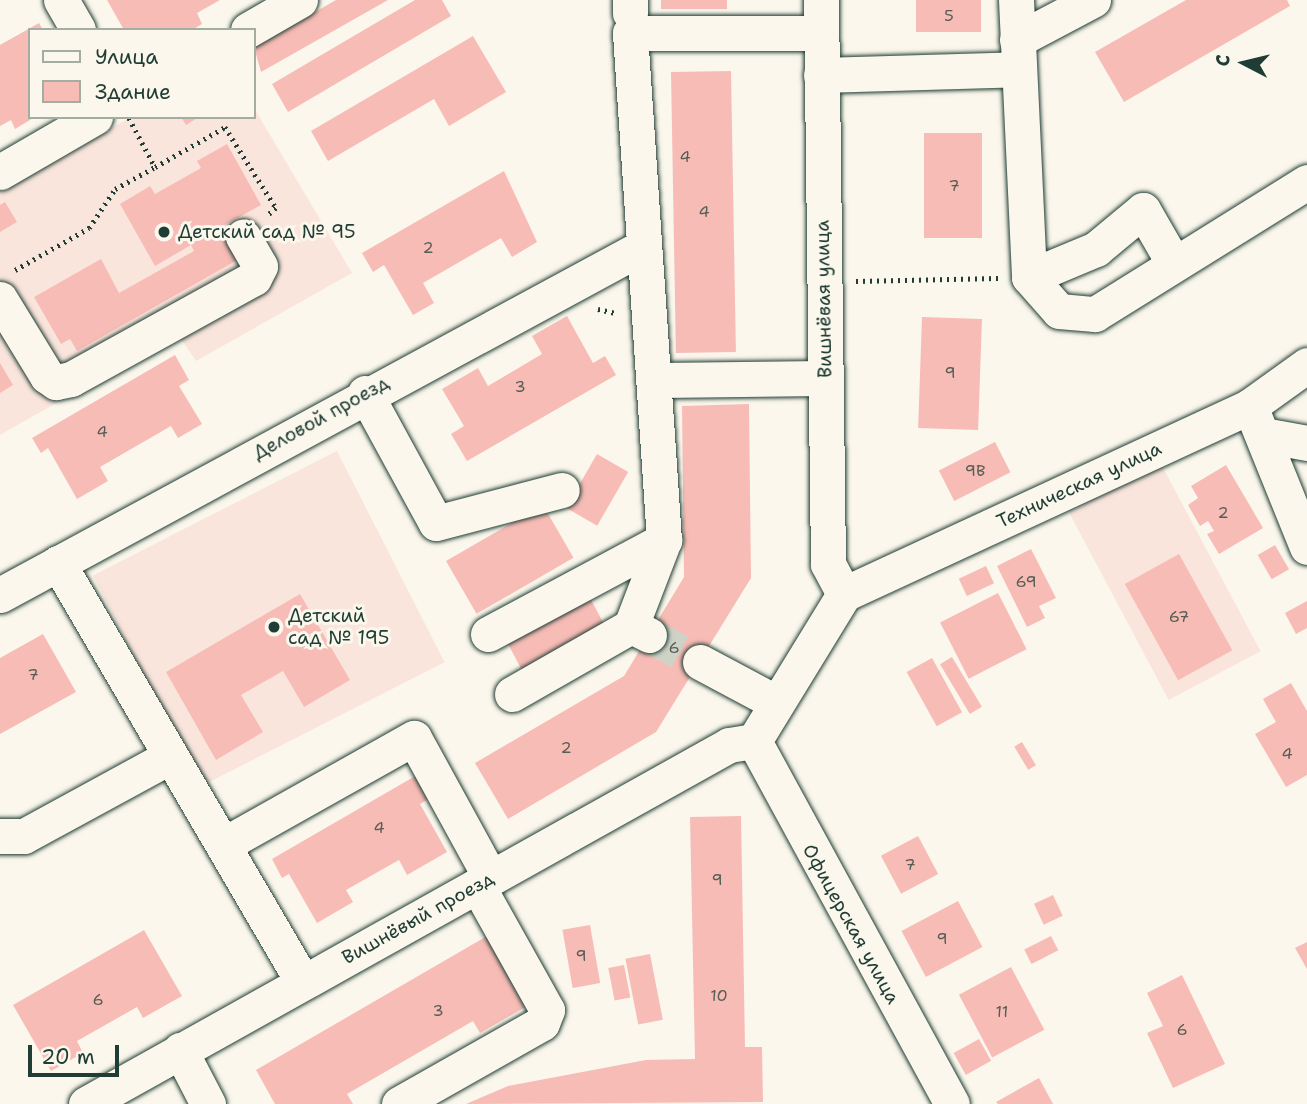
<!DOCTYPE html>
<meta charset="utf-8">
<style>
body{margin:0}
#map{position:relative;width:1307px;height:1104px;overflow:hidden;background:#fbf7ec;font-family:"Shantell Sans",sans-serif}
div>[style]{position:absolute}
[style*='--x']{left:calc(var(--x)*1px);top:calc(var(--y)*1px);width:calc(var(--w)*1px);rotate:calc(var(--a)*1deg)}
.built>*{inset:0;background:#fae5dc;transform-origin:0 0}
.building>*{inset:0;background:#f8bcb6;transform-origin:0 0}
.minor-tunnel>*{height:35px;margin-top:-17.5px;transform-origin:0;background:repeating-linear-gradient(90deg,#cfd2c7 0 35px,transparent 0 53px)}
.path>*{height:4.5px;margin-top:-2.25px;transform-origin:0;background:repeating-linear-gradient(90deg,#1f3d34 0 2px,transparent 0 7px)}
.roads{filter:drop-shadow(0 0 2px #1f3d34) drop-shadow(0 0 2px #1f3d34)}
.minor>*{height:35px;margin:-17.5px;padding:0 17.5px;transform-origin:17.5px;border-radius:17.5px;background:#fbf7ec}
.dots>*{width:19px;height:19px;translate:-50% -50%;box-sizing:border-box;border:4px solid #fbf7ec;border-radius:50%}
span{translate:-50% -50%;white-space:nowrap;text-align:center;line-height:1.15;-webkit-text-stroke:6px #fbf7ec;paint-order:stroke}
.number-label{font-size:16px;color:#555d54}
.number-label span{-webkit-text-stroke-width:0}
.poi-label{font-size:19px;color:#1f3d34}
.left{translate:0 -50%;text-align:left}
.street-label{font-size:19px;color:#1f3d34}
.legend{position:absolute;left:28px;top:28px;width:228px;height:91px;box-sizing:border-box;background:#fbf7ec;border:2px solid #a3ada2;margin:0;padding:9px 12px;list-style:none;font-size:21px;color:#1f3d34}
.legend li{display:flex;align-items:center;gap:14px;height:35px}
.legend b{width:35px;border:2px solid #a3ada2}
.north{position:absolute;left:1209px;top:28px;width:70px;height:70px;-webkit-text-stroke:5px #fbf7ec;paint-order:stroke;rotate:277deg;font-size:19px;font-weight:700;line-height:28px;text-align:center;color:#1f3d34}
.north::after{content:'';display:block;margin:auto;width:24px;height:32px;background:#1f3d34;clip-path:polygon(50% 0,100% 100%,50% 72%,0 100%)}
.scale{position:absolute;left:28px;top:1045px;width:91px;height:32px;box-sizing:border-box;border:4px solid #1f3d34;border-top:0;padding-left:9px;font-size:21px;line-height:24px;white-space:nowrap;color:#1f3d34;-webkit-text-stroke:5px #fbf7ec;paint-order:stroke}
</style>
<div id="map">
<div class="built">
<div style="clip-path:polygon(254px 108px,352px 273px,196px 361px,178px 334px,0 435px,0 191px,131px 117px,254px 117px)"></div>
<div style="left:337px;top:451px;width:237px;height:274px;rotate:63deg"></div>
<div style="left:1161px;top:464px;width:212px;height:104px;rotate:62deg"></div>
</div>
<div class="building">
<div style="clip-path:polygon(107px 0,220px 0,197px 13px,202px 24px,192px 30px,124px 30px)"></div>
<div style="clip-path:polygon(336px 0,388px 0,261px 72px,254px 47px)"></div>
<div style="clip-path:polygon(415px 0,442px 0,451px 16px,288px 112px,272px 84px)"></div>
<div style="left:661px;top:0;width:66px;height:9px"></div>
<div style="left:916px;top:0;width:65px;height:32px"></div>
<div style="clip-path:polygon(1186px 0,1287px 0,1290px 6px,1124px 102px,1095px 52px)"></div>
<div style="clip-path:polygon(39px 23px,43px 30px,30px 30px,30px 117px,35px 117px,15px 129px,11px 120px,0 126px,0 45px)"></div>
<div style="clip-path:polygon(473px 36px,506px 92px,449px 126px,434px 99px,328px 161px,311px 131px)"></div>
<div style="left:731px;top:71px;width:281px;height:60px;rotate:89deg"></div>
<div style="clip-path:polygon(181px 117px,199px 117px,186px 125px)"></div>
<div style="left:924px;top:133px;width:58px;height:105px"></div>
<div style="clip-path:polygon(227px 144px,261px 205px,221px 227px,239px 259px,77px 351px,70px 339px,61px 344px,34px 297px,101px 259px,119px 293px,194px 251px,191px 245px,155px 266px,120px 204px,150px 186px,155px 194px,201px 168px,197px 161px)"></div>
<div style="clip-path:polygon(504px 171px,537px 242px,512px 257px,501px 238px,423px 283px,434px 303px,413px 315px,384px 265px,373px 272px,362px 253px)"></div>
<div style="clip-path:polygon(5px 202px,17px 222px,0 232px,0 205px)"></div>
<div style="clip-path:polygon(567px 316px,593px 363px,605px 356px,616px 375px,467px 461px,451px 434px,464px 426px,442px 389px,478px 368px,488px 386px,542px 354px,532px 336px)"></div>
<div style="left:922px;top:317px;width:60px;height:111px;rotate:2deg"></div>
<div style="clip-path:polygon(175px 355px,189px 380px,179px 386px,202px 424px,178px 438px,171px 426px,100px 467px,108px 481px,77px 499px,48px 448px,41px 453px,32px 438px)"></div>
<div style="clip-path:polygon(0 363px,13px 385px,0 393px)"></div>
<div style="clip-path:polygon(749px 404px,751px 578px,656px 732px,508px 819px,475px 763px,624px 676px,684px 577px,682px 406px)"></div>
<div style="left:995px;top:442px;width:34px;height:63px;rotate:63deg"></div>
<div style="left:597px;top:454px;width:36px;height:62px;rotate:30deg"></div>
<div style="clip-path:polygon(1226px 465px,1263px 528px,1219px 554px,1207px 534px,1214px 531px,1208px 521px,1200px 526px,1188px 505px,1198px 498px,1191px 486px)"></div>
<div style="left:543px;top:505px;width:61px;height:112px;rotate:60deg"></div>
<div style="left:1275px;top:545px;width:28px;height:20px;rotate:60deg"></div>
<div style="clip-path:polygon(1031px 549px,1056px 598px,1039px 606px,1045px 618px,1027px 627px,997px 566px)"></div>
<div style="left:1179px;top:554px;width:110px;height:62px;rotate:61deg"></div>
<div style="left:986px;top:566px;width:19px;height:30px;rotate:65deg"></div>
<div style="left:998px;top:593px;width:63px;height:65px;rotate:63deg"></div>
<div style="clip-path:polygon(300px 594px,350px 680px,304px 707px,283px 671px,241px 695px,263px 732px,216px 760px,166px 672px)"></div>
<div style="left:589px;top:596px;width:34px;height:94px;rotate:62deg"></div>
<div style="clip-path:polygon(1307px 601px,1307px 628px,1296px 634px,1285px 613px)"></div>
<div style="clip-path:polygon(43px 634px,76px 692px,0 734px,0 658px)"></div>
<div style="left:952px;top:657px;width:58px;height:14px;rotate:59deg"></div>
<div style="left:932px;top:658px;width:62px;height:29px;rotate:61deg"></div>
<div style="clip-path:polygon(1291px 683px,1307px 711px,1307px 775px,1286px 787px,1255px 734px,1276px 722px,1263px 699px)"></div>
<div style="left:1022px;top:742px;width:27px;height:9px;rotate:59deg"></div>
<div style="clip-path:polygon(417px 775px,430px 798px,420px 804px,447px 852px,407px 875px,399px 860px,346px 890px,353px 902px,317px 923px,289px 874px,282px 878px,272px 859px)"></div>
<div style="clip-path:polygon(741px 816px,745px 1047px,762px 1047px,763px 1102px,466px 1104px,508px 1086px,646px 1060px,695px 1059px,690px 817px)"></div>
<div style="left:918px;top:836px;width:43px;height:42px;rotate:62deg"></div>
<div style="left:1053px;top:895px;width:23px;height:21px;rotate:65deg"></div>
<div style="left:958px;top:901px;width:52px;height:64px;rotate:62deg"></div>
<div style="left:590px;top:925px;width:59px;height:28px;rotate:80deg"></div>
<div style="clip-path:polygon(144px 930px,182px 996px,143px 1018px,137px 1007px,77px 1041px,83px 1053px,51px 1071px,13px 1005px)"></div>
<div style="clip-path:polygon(494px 932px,534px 1002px,480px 1033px,473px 1021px,347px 1094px,353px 1104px,275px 1104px,256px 1070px)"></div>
<div style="left:1051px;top:936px;width:16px;height:30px;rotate:63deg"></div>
<div style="clip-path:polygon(1307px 942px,1307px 969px,1295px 948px)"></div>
<div style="left:650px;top:954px;width:67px;height:25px;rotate:79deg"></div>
<div style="left:624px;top:965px;width:33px;height:16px;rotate:79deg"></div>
<div style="left:1011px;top:967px;width:71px;height:59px;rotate:62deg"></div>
<div style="clip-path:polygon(1182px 975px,1225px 1064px,1173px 1088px,1147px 1033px,1163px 1026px,1147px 993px)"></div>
<div style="left:979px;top:1039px;width:25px;height:29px;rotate:61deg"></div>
<div style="clip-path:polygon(1039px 1078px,1053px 1104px,998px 1104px,996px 1102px)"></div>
</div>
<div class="minor-tunnel">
<div style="--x:649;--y:635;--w:58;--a:27.9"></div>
</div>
<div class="path">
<div style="--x:129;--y:118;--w:55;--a:62"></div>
<div style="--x:155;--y:167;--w:81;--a:-29.7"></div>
<div style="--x:225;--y:127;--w:96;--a:57.8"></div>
<div style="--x:276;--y:208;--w:12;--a:138"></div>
<div style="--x:15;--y:270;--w:85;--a:-29.6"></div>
<div style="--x:89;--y:228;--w:47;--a:-56.3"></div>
<div style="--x:115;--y:189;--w:46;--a:-28.8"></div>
<div style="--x:856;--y:281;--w:142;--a:-1.2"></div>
<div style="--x:598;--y:309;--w:18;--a:13"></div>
</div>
<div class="roads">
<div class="minor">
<div style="--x:61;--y:0;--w:34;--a:60"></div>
<div style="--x:630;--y:0;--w:13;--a:90"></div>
<div style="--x:821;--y:0;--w:564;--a:89.29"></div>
<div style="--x:828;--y:564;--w:34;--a:62"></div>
<div style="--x:1016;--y:0;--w:277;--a:87.3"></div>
<div style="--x:1029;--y:277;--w:45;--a:48.6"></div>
<div style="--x:1059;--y:311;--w:36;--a:5"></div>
<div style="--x:1095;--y:314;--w:250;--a:-31.9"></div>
<div style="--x:248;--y:30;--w:60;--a:-30"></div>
<div style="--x:1017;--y:40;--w:86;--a:-27.8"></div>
<div style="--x:821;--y:75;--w:197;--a:-1.7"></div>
<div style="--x:0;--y:172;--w:110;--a:-30.1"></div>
<div style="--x:1029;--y:277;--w:73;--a:-22.7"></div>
<div style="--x:1096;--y:249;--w:61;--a:-39.7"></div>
<div style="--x:1143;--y:210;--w:62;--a:60.1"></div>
<div style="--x:0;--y:299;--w:90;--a:58.6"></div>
<div style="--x:47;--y:376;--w:11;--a:34"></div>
<div style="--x:56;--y:382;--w:15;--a:-11"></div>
<div style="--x:71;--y:379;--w:209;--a:-28.9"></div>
<div style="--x:254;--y:278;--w:13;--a:-63"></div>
<div style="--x:260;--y:266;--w:34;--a:-120"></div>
<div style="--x:658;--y:380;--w:167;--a:-0.7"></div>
<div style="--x:365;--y:393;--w:148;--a:61.4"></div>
<div style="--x:436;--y:523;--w:130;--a:-14.7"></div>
<div style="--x:1250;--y:406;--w:152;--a:68"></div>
<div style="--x:1263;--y:435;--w:45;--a:10.3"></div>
<div style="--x:58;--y:563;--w:485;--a:59.7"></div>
<div style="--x:0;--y:595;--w:732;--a:-28.45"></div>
<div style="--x:488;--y:634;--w:200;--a:-28.1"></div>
<div style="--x:649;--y:635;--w:20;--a:-153"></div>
<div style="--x:631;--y:626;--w:92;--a:-69"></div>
<div style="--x:664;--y:540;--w:508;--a:-93.84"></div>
<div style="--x:630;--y:33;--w:191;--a:0"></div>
<div style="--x:700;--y:662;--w:85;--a:28.1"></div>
<div style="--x:512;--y:694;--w:137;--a:-29.7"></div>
<div style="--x:754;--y:741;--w:172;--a:-58.5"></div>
<div style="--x:844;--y:594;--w:447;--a:-24.8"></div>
<div style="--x:1250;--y:406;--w:70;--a:-35.7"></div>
<div style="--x:754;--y:741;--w:413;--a:61.4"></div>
<div style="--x:0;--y:836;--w:24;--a:0"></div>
<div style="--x:24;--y:836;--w:167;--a:-28.6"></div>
<div style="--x:223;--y:845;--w:219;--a:-29.3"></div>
<div style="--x:414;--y:738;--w:158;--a:61.3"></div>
<div style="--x:180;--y:1050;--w:61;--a:62.6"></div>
<div style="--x:86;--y:1104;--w:736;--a:-29.18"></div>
<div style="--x:729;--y:745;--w:25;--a:-9"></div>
<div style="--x:399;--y:1104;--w:164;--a:-29.5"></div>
<div style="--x:542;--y:1023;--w:14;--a:-69"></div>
<div style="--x:547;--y:1010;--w:143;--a:-119.2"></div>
</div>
</div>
<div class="dots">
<div style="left:164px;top:232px;background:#1f3d34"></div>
<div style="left:274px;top:627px;background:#1f3d34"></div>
</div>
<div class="number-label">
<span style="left:949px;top:16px">5</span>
<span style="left:685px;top:157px">4</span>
<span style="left:954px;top:186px">7</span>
<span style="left:704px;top:212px">4</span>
<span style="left:428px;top:248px">2</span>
<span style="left:950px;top:373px">9</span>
<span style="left:520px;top:387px">3</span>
<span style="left:102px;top:432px">4</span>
<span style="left:975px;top:471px">9В</span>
<span style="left:1223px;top:513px">2</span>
<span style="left:1026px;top:582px">69</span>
<span style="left:1179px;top:617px">67</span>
<span style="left:674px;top:648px">6</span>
<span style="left:33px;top:675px">7</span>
<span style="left:566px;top:748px">2</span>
<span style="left:1287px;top:754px">4</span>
<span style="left:379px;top:828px">4</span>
<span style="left:910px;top:865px">7</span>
<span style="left:717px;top:880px">9</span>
<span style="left:942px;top:939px">9</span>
<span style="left:581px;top:956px">9</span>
<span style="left:719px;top:996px">10</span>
<span style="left:98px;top:1000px">6</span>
<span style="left:438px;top:1011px">3</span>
<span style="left:1002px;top:1012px">11</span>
<span style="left:1182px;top:1030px">6</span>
</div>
<div class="poi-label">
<span class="left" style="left:178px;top:232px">Детский сад № 95</span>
<span class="left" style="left:288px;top:627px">Детский<br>сад № 195</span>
</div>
<div class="street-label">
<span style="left:824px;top:299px;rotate:-91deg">Вишнёвая улица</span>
<span style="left:321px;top:418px;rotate:-29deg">Деловой проезд</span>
<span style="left:1079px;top:485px;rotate:-25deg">Техническая улица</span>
<span style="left:418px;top:918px;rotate:-29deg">Вишнёвый проезд</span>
<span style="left:851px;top:924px;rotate:61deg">Офицерская улица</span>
</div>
<ul class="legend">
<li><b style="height:9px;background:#fbf7ec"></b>Улица</li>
<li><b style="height:19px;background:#f8bcb6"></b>Здание</li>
</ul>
<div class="north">С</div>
<div class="scale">20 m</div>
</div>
